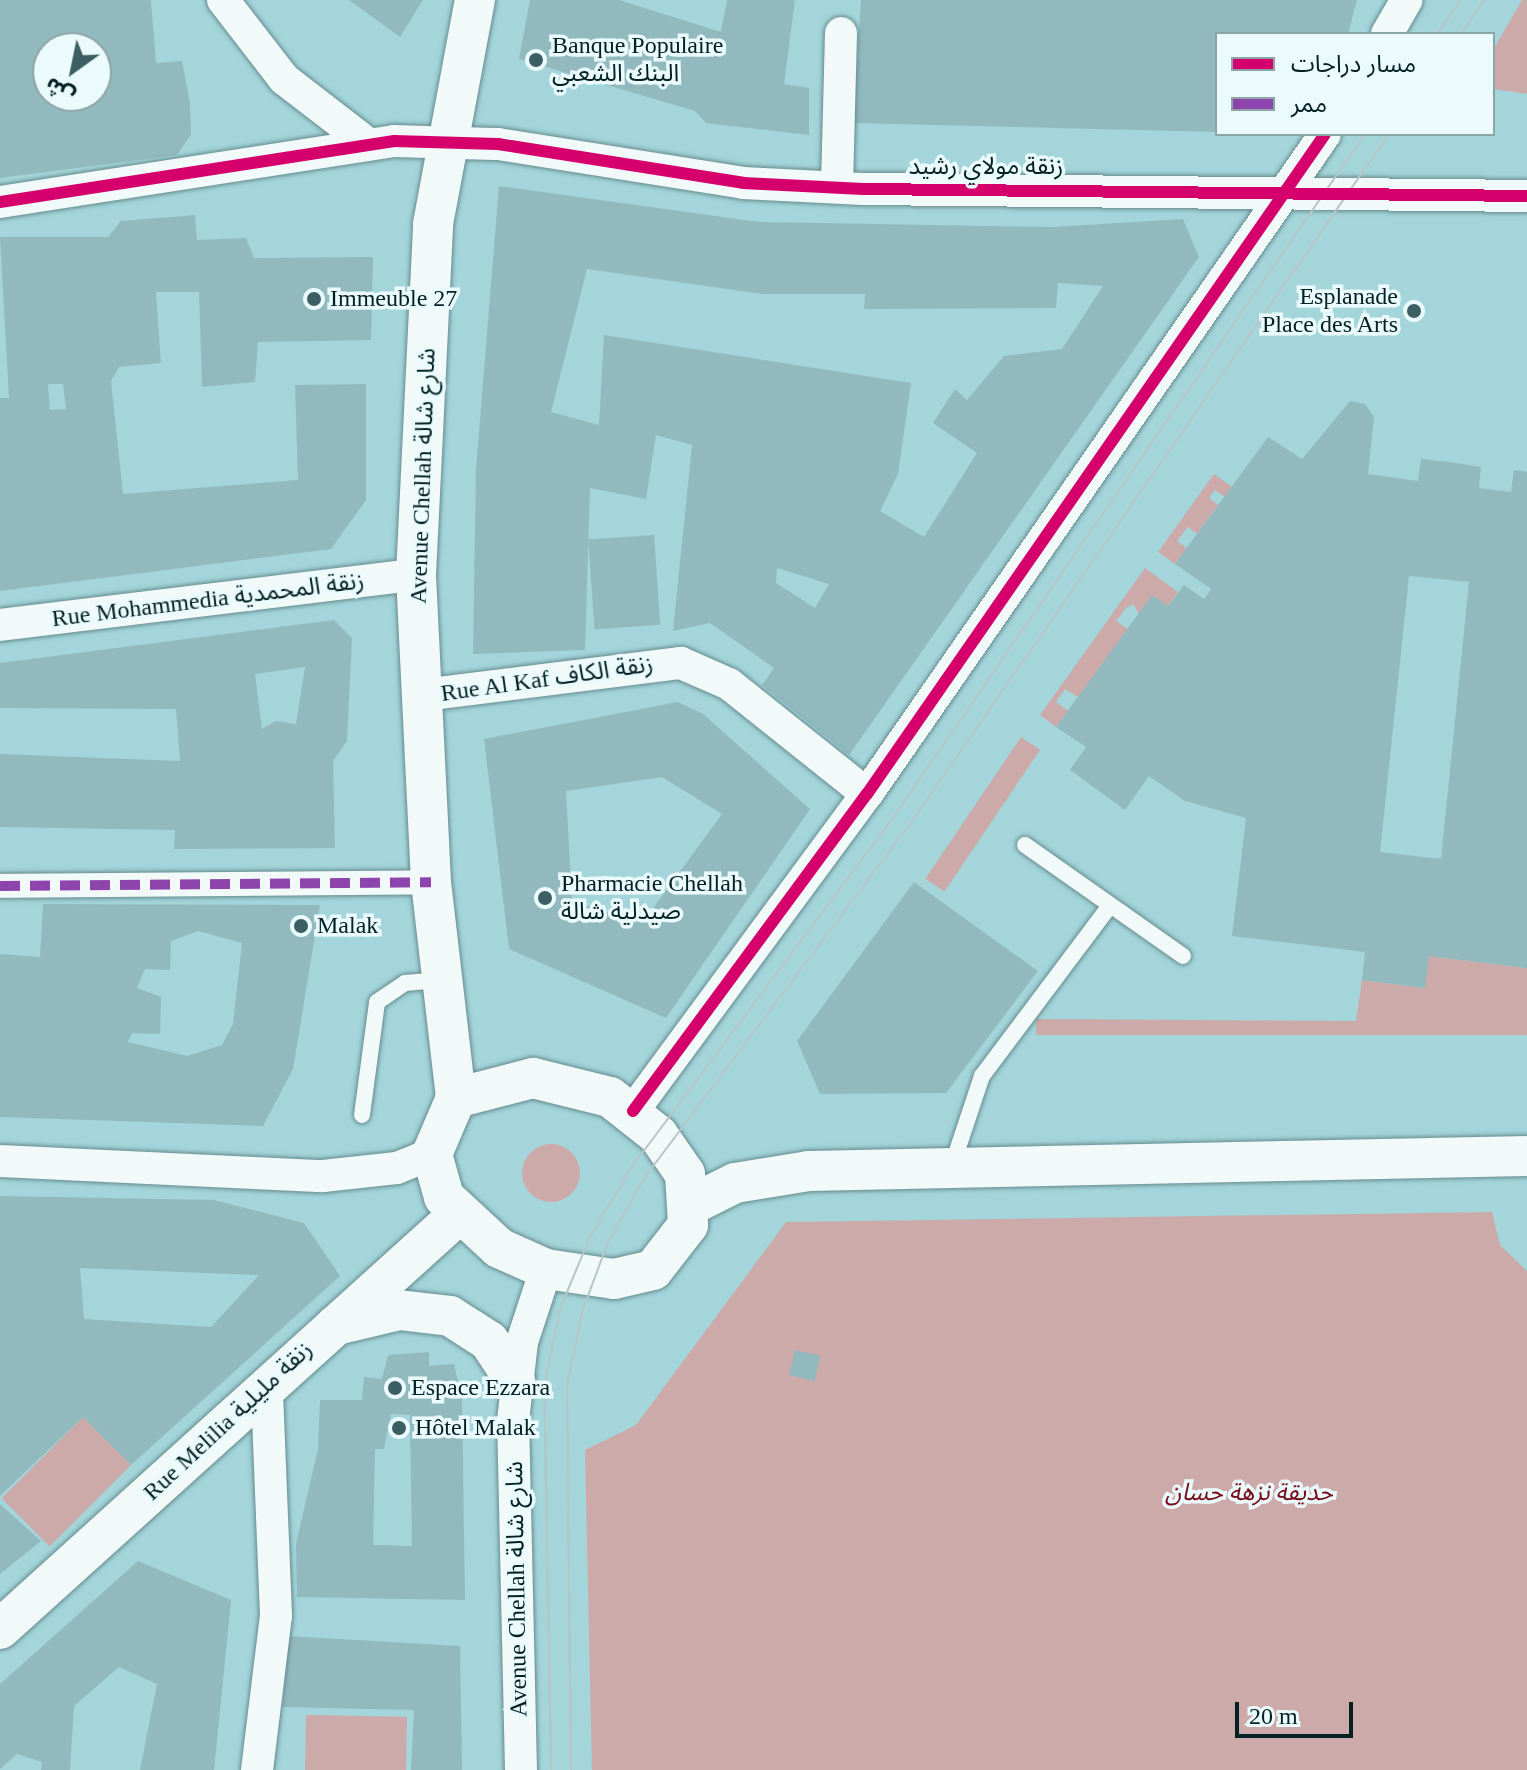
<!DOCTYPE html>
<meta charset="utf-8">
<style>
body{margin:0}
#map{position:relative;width:1527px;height:1770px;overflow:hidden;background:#a3d5da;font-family:"Times New Roman","Noto Sans Arabic",serif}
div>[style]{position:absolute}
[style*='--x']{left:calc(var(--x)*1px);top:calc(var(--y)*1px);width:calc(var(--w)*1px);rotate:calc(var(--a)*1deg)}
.green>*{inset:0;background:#caa;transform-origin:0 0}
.round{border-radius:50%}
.building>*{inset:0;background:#92babe;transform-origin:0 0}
.roads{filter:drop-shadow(0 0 2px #668b8e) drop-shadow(0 0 2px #668b8e)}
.service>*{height:16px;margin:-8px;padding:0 8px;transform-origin:8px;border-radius:8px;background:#f1f9f9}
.pedestrian>*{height:24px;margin:-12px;padding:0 12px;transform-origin:12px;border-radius:12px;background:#f1f9f9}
.minor>*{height:32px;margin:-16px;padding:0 16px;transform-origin:16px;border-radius:16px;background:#f1f9f9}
.tertiary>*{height:40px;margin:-20px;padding:0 20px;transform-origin:20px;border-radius:20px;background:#f1f9f9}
.tram>*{height:2px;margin:-1px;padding:0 1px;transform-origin:1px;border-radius:1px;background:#b7c5c6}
.quiet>*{height:10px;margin-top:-5px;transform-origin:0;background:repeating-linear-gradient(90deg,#8e44ad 0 20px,transparent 0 30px)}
.cycleway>*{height:12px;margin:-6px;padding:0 6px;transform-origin:6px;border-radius:6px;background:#d6006c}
.dots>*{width:22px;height:22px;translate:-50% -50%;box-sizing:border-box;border:4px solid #ebfbfd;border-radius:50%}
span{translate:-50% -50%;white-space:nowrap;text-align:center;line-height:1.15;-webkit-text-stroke:7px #ebfbfd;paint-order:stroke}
.poi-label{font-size:24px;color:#032023}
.left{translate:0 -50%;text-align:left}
.right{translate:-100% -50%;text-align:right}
.street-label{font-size:24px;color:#032023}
.park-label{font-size:24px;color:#790c18;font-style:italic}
.legend{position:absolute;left:1215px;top:32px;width:280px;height:104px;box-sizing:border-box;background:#ebfbfd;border:2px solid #8ea3a6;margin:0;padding:10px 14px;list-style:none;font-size:24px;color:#032023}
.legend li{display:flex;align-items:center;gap:16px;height:40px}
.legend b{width:40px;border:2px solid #8ea3a6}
.north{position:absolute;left:32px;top:32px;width:80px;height:80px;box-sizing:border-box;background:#ebfbfd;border:2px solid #8ea3a6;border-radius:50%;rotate:213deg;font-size:22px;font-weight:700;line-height:32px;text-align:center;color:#032023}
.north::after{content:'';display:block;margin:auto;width:28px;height:36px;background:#3b5f63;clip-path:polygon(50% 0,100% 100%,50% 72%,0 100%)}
.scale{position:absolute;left:1235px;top:1702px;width:118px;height:36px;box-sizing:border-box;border:4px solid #032023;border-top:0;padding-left:10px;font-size:24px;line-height:28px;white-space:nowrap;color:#032023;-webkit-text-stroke:6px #ebfbfd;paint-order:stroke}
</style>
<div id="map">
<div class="green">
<div style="clip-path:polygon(1522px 0,1527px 0,1527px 94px,1493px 89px,1493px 50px)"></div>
<div style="clip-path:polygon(1214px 474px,1232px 487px,1225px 497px,1215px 490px,1209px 498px,1218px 505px,1197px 534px,1188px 527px,1177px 541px,1187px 548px,1175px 564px,1158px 552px)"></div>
<div style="clip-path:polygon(1145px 568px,1178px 592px,1168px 606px,1139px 614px,1133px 604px,1126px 608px,1116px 621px,1128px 629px,1078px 697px,1065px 689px,1056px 702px,1068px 711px,1056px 727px,1040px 715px)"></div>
<div style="left:1021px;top:737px;width:23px;height:171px;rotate:34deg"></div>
<div style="clip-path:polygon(1429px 956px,1527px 968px,1527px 1035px,1036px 1035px,1036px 1019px,1356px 1021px,1362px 980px,1424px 988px)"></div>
<div class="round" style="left:522px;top:1144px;width:58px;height:58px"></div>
<div style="clip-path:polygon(1492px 1212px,1500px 1245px,1527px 1271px,1527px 1770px,592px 1770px,585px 1450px,636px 1425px,786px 1222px)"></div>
<div style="left:83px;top:1417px;width:68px;height:115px;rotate:45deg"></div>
<div style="left:306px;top:1715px;width:101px;height:55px;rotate:1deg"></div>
</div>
<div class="building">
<div style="clip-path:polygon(evenodd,0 0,151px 0,156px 63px,182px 61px,190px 103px,191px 135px,177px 155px,0 178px,0 0,48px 48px,96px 48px,96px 96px,48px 96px,48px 48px)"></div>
<div style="clip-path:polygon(349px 0,423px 0,400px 37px)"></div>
<div style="clip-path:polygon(530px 0,619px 0,721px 32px,727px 0,795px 0,784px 84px,809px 88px,809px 135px,706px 123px,695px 111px,519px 59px)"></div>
<div style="clip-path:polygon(861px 0,1357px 0,1348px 34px,1217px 34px,1217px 132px,853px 123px)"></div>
<div style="clip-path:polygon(evenodd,499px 186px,759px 222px,1052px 227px,1183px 219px,1199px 257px,849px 755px,762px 685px,774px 668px,750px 651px,710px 623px,673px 631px,692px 445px,656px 435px,646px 499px,590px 488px,585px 650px,473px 654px,476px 469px,499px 186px,587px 269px,762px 294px,865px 294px,864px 309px,1056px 308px,1058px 283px,1103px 286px,1062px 349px,1004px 356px,967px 400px,955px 389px,933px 423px,977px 453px,924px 537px,880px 511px,898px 474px,911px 383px,604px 335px,599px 425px,551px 412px,587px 269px,499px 186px,777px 568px,829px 584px,815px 608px,776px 583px,777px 568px)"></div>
<div style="clip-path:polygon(evenodd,195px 215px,197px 240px,246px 238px,254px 258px,373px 257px,371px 340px,258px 342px,255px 382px,202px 387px,199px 292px,156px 292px,161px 363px,119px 367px,111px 381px,123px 494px,298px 480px,295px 385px,366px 384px,366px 500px,331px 549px,0 591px,0 398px,9px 398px,0 237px,108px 237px,121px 221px,195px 215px,48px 384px,63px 384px,66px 409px,50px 410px,48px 384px)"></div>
<div style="clip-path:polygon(evenodd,1350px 401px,1365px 404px,1374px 417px,1368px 474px,1418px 481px,1421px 459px,1449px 462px,1481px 467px,1479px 488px,1511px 492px,1514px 470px,1527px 472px,1527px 968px,1429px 956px,1425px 988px,1362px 980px,1365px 952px,1232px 936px,1246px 818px,1185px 801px,1149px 776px,1125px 810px,1070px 770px,1086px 747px,1056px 727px,1152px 595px,1168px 606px,1184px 585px,1204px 599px,1211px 589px,1175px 564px,1268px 437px,1302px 459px,1350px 401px,1409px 576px,1469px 582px,1441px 859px,1380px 852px,1409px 576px)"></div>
<div style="left:654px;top:535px;width:90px;height:66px;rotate:86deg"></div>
<div style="clip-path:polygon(evenodd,334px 620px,352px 638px,347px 741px,333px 761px,335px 848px,174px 849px,175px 830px,0 827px,0 754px,180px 761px,176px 709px,0 708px,0 663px,334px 620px,305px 667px,296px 724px,276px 721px,262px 729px,255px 674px,305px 667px)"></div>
<div style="clip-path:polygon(evenodd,678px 702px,703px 714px,810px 809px,666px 1018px,509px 949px,484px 739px,678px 702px,662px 777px,722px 814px,643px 922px,572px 902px,566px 791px,662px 777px)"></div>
<div style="clip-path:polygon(914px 882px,1038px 971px,946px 1093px,820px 1094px,797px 1041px)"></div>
<div style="clip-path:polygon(evenodd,43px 904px,320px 905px,293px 1069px,263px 1126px,0 1117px,0 954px,40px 957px,43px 904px,198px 931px,242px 943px,233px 1024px,222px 1045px,187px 1056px,128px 1042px,132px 1033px,160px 1034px,161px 997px,137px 988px,145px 969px,170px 970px,171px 941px,198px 931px)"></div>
<div style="clip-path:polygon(evenodd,0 1196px,214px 1200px,304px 1223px,340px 1276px,131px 1465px,83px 1417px,0 1496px,0 1196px,80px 1268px,259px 1275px,211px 1327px,84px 1319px,80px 1268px)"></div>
<div style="left:795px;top:1350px;width:26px;height:26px;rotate:13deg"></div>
<div style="clip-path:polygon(evenodd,429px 1352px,429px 1366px,454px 1364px,462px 1398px,465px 1600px,297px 1597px,296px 1544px,318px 1449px,320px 1400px,362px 1400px,364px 1377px,382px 1379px,388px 1355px,429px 1352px,391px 1414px,410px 1415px,412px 1546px,373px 1545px,375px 1449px,384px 1449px,391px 1414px)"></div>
<div style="clip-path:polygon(0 1504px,41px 1541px,0 1574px)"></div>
<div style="clip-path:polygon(138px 1561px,231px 1600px,214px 1770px,140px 1770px,157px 1684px,119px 1667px,74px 1706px,70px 1770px,41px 1770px,42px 1762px,17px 1754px,0 1769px,0 1684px)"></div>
<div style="clip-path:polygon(287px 1636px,460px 1646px,462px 1770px,411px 1770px,414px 1710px,283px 1707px)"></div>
</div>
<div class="roads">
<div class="service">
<div style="--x:1025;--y:845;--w:193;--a:35.1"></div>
<div style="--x:362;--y:1115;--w:114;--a:-82.4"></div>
<div style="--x:377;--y:1002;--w:34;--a:-34"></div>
<div style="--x:405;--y:983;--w:36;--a:-5"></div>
<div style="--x:952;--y:1166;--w:95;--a:-71.6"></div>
<div style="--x:982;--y:1076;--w:211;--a:-53.1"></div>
</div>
<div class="pedestrian">
<div style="--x:0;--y:886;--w:431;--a:-0.5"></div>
</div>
<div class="minor">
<div style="--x:223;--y:0;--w:100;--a:52.3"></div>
<div style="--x:284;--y:79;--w:105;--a:37.6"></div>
<div style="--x:1387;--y:34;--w:39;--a:-60"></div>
<div style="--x:837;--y:186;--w:153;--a:-88.5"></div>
<div style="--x:0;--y:202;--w:399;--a:-8.8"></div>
<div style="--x:394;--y:141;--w:104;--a:1.7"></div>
<div style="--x:498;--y:144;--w:248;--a:9"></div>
<div style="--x:743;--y:183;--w:120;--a:2.9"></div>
<div style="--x:863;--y:189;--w:664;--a:0.6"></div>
<div style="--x:0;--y:625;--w:419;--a:-6.9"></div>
<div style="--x:423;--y:695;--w:260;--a:-7.1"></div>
<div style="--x:681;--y:663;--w:52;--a:23.6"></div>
<div style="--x:729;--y:684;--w:176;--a:38.6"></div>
<div style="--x:633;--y:1111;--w:394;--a:-53.6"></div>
<div style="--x:867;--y:794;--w:803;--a:-55.24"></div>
<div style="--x:0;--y:1161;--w:323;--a:2.7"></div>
<div style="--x:323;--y:1176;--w:74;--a:-6.2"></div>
<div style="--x:397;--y:1168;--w:38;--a:-22"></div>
<div style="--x:257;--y:1770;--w:155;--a:-83"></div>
<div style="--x:276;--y:1616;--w:227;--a:-92.3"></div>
<div style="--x:521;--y:1770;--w:349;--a:-91.3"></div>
<div style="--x:513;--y:1421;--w:80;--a:-83.5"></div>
<div style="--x:522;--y:1342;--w:77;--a:-71.8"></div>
</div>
<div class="tertiary">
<div style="--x:533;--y:1078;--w:79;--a:13.9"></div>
<div style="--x:610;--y:1097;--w:61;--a:38.4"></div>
<div style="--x:658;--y:1135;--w:47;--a:55.3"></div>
<div style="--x:685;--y:1174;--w:51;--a:86.6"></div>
<div style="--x:688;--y:1225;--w:57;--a:127.9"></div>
<div style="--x:653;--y:1270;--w:40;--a:167"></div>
<div style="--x:614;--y:1279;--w:69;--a:-171.6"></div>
<div style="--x:546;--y:1269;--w:51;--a:-155.9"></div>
<div style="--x:499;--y:1248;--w:75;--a:-137.2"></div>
<div style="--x:444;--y:1197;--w:45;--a:-105.6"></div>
<div style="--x:432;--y:1154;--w:61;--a:-66.8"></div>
<div style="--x:456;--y:1098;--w:80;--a:-14.6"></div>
<div style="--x:456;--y:1098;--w:217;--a:-96.6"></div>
<div style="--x:431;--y:882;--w:307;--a:-92.8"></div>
<div style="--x:416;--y:575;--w:351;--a:-87.2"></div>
<div style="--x:433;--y:224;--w:228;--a:-79.4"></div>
<div style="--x:691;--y:1205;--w:49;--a:-26.6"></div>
<div style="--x:735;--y:1183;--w:75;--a:-9.2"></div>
<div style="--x:809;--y:1171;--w:718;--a:-1.2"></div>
<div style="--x:336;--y:1325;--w:65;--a:-13.4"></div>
<div style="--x:399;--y:1310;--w:51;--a:6.7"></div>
<div style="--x:450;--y:1316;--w:46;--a:32.7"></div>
<div style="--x:489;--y:1341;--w:48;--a:57"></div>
<div style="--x:0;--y:1629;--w:617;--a:-42.11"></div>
</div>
</div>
<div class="tram">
<div style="--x:1437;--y:34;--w:42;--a:-54.8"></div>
<div style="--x:1461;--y:34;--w:41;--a:-55.9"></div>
<div style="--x:551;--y:1770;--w:384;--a:-91"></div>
<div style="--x:544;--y:1386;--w:79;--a:-78.3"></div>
<div style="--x:560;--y:1309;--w:78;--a:-67.4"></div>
<div style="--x:590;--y:1237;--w:80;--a:-59.3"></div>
<div style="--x:631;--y:1168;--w:432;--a:-53.2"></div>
<div style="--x:890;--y:822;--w:836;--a:-55.38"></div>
<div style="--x:571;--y:1770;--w:384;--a:-90.6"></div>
<div style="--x:567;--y:1386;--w:76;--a:-78.5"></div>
<div style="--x:582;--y:1312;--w:75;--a:-69.6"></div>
<div style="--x:608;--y:1242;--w:75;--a:-60.4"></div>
<div style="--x:645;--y:1177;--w:434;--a:-53.1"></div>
<div style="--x:906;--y:830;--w:847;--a:-55.24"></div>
</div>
<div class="quiet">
<div style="--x:0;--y:886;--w:431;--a:-0.5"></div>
</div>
<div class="cycleway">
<div style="--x:0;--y:202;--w:399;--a:-8.8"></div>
<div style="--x:394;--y:141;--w:104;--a:1.7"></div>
<div style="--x:498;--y:144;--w:248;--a:9"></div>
<div style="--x:743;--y:183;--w:120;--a:2.9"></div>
<div style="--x:863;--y:189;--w:664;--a:0.6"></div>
<div style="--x:633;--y:1111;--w:394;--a:-53.6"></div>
<div style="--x:867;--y:794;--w:803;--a:-55.24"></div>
</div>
<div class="dots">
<div style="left:536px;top:60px;background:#3b5f63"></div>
<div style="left:314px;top:299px;background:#3b5f63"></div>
<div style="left:1414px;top:311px;background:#3b5f63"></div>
<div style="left:545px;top:898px;background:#3b5f63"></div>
<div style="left:301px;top:926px;background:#3b5f63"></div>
<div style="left:395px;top:1388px;background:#3b5f63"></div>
<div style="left:399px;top:1428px;background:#3b5f63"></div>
</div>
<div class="poi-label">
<span class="left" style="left:552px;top:60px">Banque Populaire<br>البنك الشعبي</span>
<span class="right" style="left:1398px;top:311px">Esplanade<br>Place des Arts</span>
<span class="left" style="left:330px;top:299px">Immeuble 27</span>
<span class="left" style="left:561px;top:898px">Pharmacie Chellah<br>صيدلية شالة</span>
<span class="left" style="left:317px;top:926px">Malak</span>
<span class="left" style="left:411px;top:1388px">Espace Ezzara</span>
<span class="left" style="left:415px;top:1428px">Hôtel Malak</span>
</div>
<div class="street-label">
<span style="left:986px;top:167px">زنقة مولاي رشيد</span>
<span style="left:423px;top:476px;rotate:-88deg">Avenue Chellah شارع شالة</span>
<span style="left:208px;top:600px;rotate:-7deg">Rue Mohammedia زنقة المحمدية</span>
<span style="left:547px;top:679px;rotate:-8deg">Rue Al Kaf زنقة الكاف</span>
<span style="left:228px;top:1421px;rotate:-43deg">Rue Melilia زنقة مليلية</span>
<span style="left:517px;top:1589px;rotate:-91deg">Avenue Chellah شارع شالة</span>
</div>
<div class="park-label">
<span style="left:1249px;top:1493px">حديقة نزهة حسان</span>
</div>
<ul class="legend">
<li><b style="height:10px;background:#d6006c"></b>مسار دراجات</li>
<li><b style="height:10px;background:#8e44ad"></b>ممر</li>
</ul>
<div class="north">ش</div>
<div class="scale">20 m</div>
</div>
